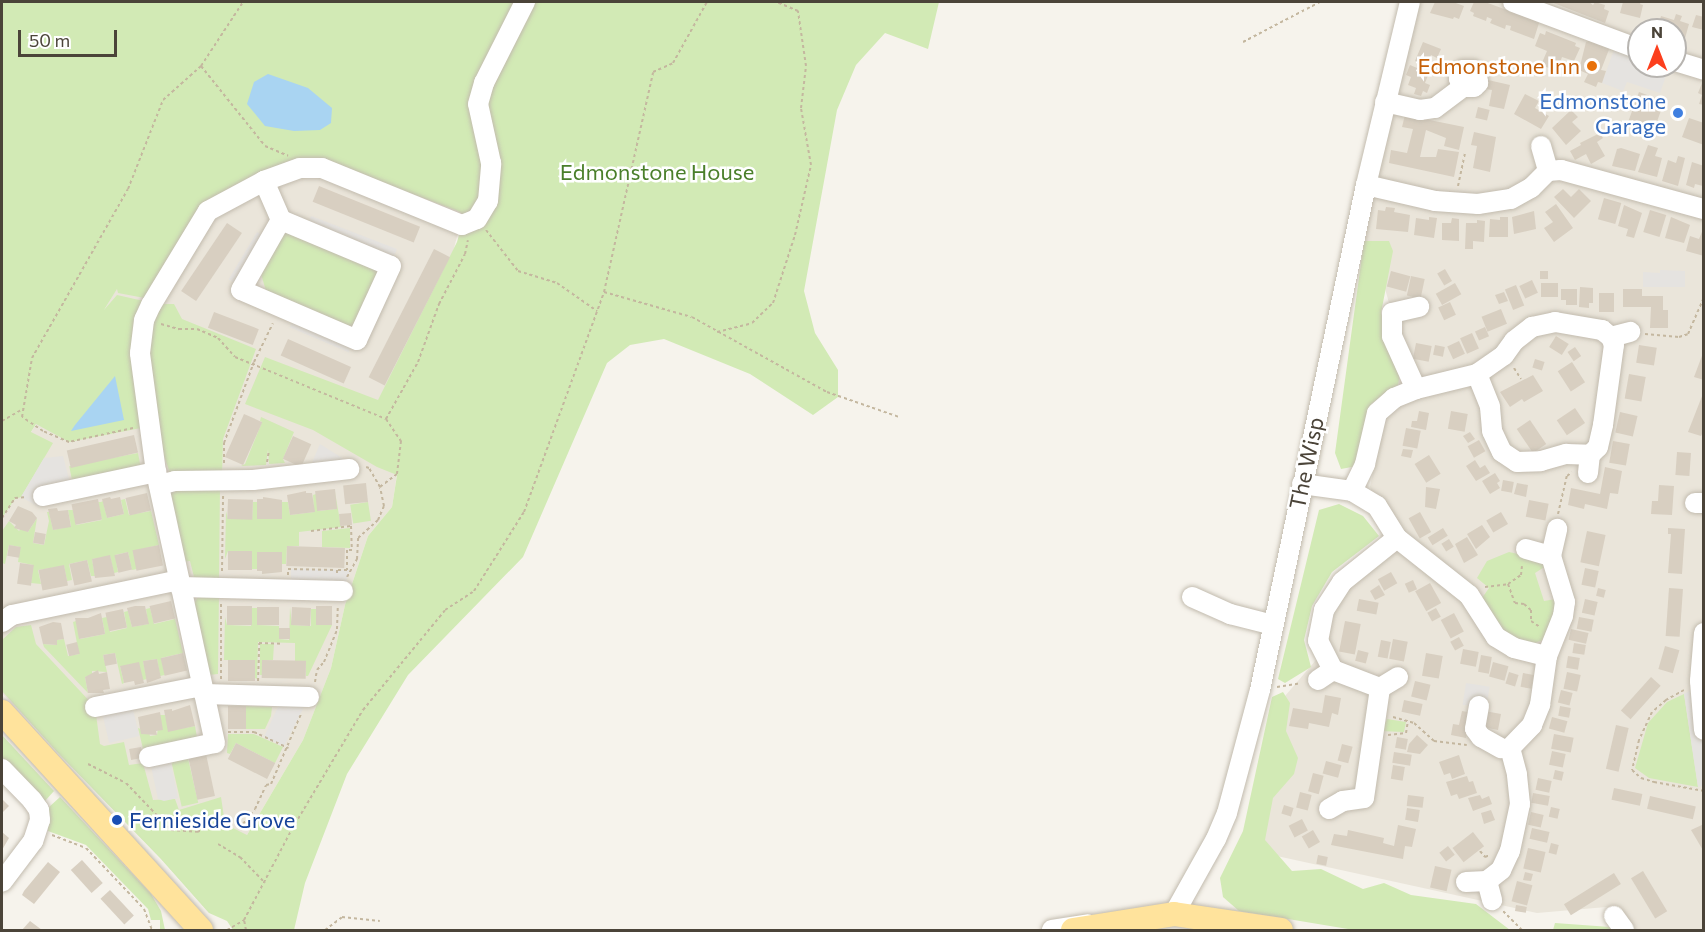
<!DOCTYPE html>
<style>
body{margin:0}
#map{position:relative;width:1705px;height:932px;overflow:hidden;background:#f6f3ec;font-family:Commissioner,sans-serif}
div>[style]{position:absolute}
[style*='--x']{left:calc(var(--x)*1px);top:calc(var(--y)*1px);width:calc(var(--w)*1px);rotate:calc(var(--a)*1deg)}
.residential>*{inset:0;background:#eae5da}
.green>*{inset:0;background:#d2eab5;transform-origin:0 0}
.parking>*{inset:0;background:#e5e3e0;transform-origin:0 0}
.water>*{inset:0;background:#a9d4f2}
.building>*{inset:0;background:#d8cfc1;transform-origin:0 0}
.path>*{height:2px;margin-top:-1px;transform-origin:0;background:repeating-linear-gradient(90deg,#c4b79f 0 3px,transparent 0 6px)}
.roads{filter:drop-shadow(0 0 2px #c2bbae) drop-shadow(0 0 2px #c2bbae)}
.minor>*{height:20px;margin:-10px;padding:0 10px;transform-origin:10px;border-radius:10px;background:#fff}
.major>*{height:24px;margin:-12px;padding:0 12px;transform-origin:12px;border-radius:12px;background:#ffe39c}
.dots>*{width:16px;height:16px;translate:-50% -50%;box-sizing:border-box;border:3px solid #fff;border-radius:50%}
span{translate:-50% -50%;white-space:nowrap;text-align:center;line-height:1.15;-webkit-text-stroke:5px #fff;paint-order:stroke}
.food-label{font-size:22px;color:#c56008}
.right{translate:-100% -50%;text-align:right}
.shop-label{font-size:22px;color:#366cbe}
.park-label{font-size:22px;color:#4a7f2a}
.street-label{font-size:22px;color:#4b4439}
.transit-label{font-size:22px;color:#164399}
.left{translate:0 -50%;text-align:left}
.frame{position:absolute;inset:0;border:3px solid #4b4439;pointer-events:none}
.north{position:absolute;left:1627px;top:18px;width:60px;height:60px;box-sizing:border-box;background:#fff;border:2px solid #b7b4b0;border-radius:50%;rotate:0deg;font-size:16px;font-weight:700;line-height:24px;text-align:center;color:#4b4439}
.north::after{content:'';display:block;margin:auto;width:21px;height:27px;background:#fc3f1d;clip-path:polygon(50% 0,100% 100%,50% 72%,0 100%)}
.scale{position:absolute;left:18px;top:30px;width:99px;height:27px;box-sizing:border-box;border:3px solid #4b4439;border-top:0;padding-left:8px;font-size:18px;line-height:21px;white-space:nowrap;color:#4b4439;-webkit-text-stroke:4px #fff;paint-order:stroke}
</style>
<div id="map">
<div class="residential">
<div style="clip-path:polygon(evenodd,1417px 2px,1703px 2px,1703px 930px,1634px 930px,1618px 906px,1537px 913px,1263px 853px,1279px 703px,1316px 660px,1312px 639px,1329px 591px,1389px 537px,1370px 487px,1403px 321px,1389px 303px,1378px 263px,1359px 236px,1417px 2px,1639px 30px,1675px 30px,1675px 66px,1639px 66px,1639px 30px)"></div>
<div style="clip-path:polygon(346px 54px,494px 90px,397px 474px,392px 507px,368px 536px,345px 605px,331px 668px,303px 740px,247px 835px,209px 913px,161px 859px,2px 693px,2px 481px,193px 161px)"></div>
</div>
<div class="green">
<div style="clip-path:polygon(2px 2px,939px 2px,928px 49px,885px 33px,856px 65px,837px 110px,804px 291px,815px 333px,838px 370px,838px 397px,813px 415px,750px 374px,664px 339px,630px 345px,607px 363px,523px 557px,408px 675px,347px 774px,305px 883px,294px 930px,233px 930px,227px 921px,209px 913px,161px 859px,57px 752px,2px 691px,2px 640px,16px 627px,31px 625px,36px 644px,95px 707px,100px 744px,104px 746px,124px 742px,129px 765px,143px 763px,153px 800px,175px 799px,179px 810px,221px 797px,225px 824px,247px 835px,303px 740px,331px 668px,345px 605px,368px 536px,392px 507px,397px 475px,377px 467px,313px 430px,245px 404px,265px 357px,378px 400px,457px 242px,462px 225px,471px 220px,458px 211px,332px 164px,296px 162px,233px 186px,206px 208px,150px 299px,118px 293px,117px 289px,104px 310px,117px 295px,148px 302px,131px 344px,146px 427px,69px 442px,36px 424px,31px 432px,53px 443px,21px 497px,15px 499px,2px 518px)"></div>
<div style="clip-path:polygon(286px 229px,382px 269px,354px 328px,266px 291px,261px 274px)"></div>
<div style="clip-path:polygon(1364px 241px,1389px 241px,1393px 251px,1381px 313px,1400px 374px,1398px 385px,1371px 404px,1357px 466px,1341px 469px,1335px 453px)"></div>
<div style="clip-path:polygon(159px 304px,174px 304px,182px 319px,256px 349px,223px 439px,222px 476px,171px 476px,164px 456px,147px 354px,151px 321px)"></div>
<div style="clip-path:polygon(261px 417px,294px 432px,283px 459px,285px 463px,269px 464px,268px 449px,266px 465px,241px 466px,245px 464px,262px 422px,260px 421px)"></div>
<div style="left:138px;top:453px;width:15px;height:70px;rotate:79deg"></div>
<div style="clip-path:polygon(220px 486px,219px 582px,195px 581px,190px 561px,182px 562px,168px 502px,173px 489px)"></div>
<div style="clip-path:polygon(335px 492px,341px 527px,299px 532px,299px 546px,287px 546px,286px 564px,282px 564px,282px 552px,257px 552px,257px 569px,252px 569px,252px 551px,228px 551px,225px 559px,226px 511px,228px 519px,252px 519px,253px 502px,257px 502px,257px 519px,282px 519px,282px 502px,288px 502px,290px 515px,314px 512px,313px 495px,316px 494px,318px 511px,336px 509px)"></div>
<div style="clip-path:polygon(125px 499px,129px 515px,151px 511px,159px 545px,133px 551px,137px 569px,132px 570px,128px 552px,115px 555px,118px 572px,114px 573px,110px 556px,92px 559px,95px 576px,91px 576px,87px 560px,69px 564px,72px 580px,67px 581px,64px 566px,38px 570px,41px 584px,31px 583px,33px 565px,18px 562px,20px 547px,9px 545px,5px 564px,2px 563px,2px 531px,9px 521px,19px 531px,21px 528px,28px 532px,37px 518px,33px 543px,44px 545px,49px 521px,47px 512px,49px 512px,53px 530px,71px 526px,68px 510px,73px 510px,76px 525px,102px 520px,98px 502px,101px 502px,103px 501px,107px 518px,124px 514px,121px 500px)"></div>
<div style="left:368px;top:502px;width:19px;height:18px;rotate:81deg"></div>
<div style="clip-path:polygon(1339px 504px,1363px 516px,1379px 536px,1332px 572px,1312px 606px,1304px 640px,1311px 667px,1285px 683px,1278px 679px,1319px 510px)"></div>
<div style="clip-path:polygon(350px 528px,350px 548px,322px 547px,322px 531px)"></div>
<div style="clip-path:polygon(1509px 552px,1536px 558px,1546px 566px,1535px 573px,1544px 601px,1556px 599px,1557px 610px,1543px 640px,1532px 644px,1511px 640px,1497px 630px,1482px 598px,1489px 588px,1477px 578px,1487px 561px)"></div>
<div style="clip-path:polygon(197px 593px,219px 593px,218px 674px,209px 675px,192px 606px,198px 597px)"></div>
<div style="clip-path:polygon(290px 607px,292px 625px,311px 626px,311px 609px,316px 609px,316px 624px,332px 625px,308px 676px,306px 676px,306px 661px,295px 661px,295px 643px,258px 642px,257px 679px,255px 678px,255px 660px,224px 660px,225px 617px,227px 625px,251px 626px,252px 608px,257px 608px,257px 625px,279px 626px,279px 639px,289px 640px)"></div>
<div style="clip-path:polygon(150px 608px,154px 624px,175px 619px,183px 653px,161px 658px,165px 675px,160px 676px,157px 659px,143px 661px,147px 679px,143px 680px,120px 666px,124px 683px,122px 684px,115px 653px,103px 655px,107px 672px,92px 671px,92px 675px,85px 677px,88px 693px,44px 647px,43px 644px,57px 645px,57px 640px,64px 639px,68px 656px,79px 654px,73px 622px,76px 621px,80px 639px,105px 634px,102px 618px,107px 617px,110px 632px,127px 628px,124px 612px,128px 611px,132px 627px,148px 624px,146px 609px)"></div>
<div style="clip-path:polygon(260px 644px,274px 644px,273px 660px,262px 660px,262px 675px,260px 675px)"></div>
<div style="clip-path:polygon(1283px 692px,1290px 703px,1286px 731px,1298px 758px,1294px 774px,1273px 798px,1265px 840px,1292px 871px,1321px 869px,1363px 889px,1384px 883px,1411px 895px,1476px 904px,1510px 930px,1354px 930px,1239px 911px,1223px 897px,1220px 878px,1243px 831px,1272px 697px)"></div>
<div style="clip-path:polygon(1684px 694px,1698px 787px,1649px 778px,1635px 768px,1648px 723px,1667px 702px)"></div>
<div style="clip-path:polygon(246px 706px,272px 707px,271px 716px,265px 729px,246px 729px)"></div>
<div style="clip-path:polygon(160px 715px,165px 715px,169px 731px,195px 726px,198px 743px,144px 753px,138px 728px,149px 732px,150px 736px,157px 735px)"></div>
<div style="clip-path:polygon(1387px 719px,1406px 722px,1404px 732px,1381px 731px)"></div>
<div style="clip-path:polygon(228px 734px,254px 734px,283px 747px,275px 763px,236px 743px,230px 754px,227px 753px)"></div>
<div style="clip-path:polygon(2px 735px,54px 791px,45px 801px,2px 757px)"></div>
<div style="left:187px;top:754px;width:50px;height:17px;rotate:77deg"></div>
<div style="clip-path:polygon(60px 797px,151px 894px,161px 911px,165px 930px,154px 930px,160px 929px,160px 920px,151px 920px,148px 909px,86px 845px,48px 831px,48px 808px)"></div>
<div style="clip-path:polygon(1555px 923px,1610px 927px,1613px 930px,1553px 930px)"></div>
</div>
<div class="parking">
<div style="clip-path:polygon(1614px 50px,1639px 59px,1639px 66px,1657px 66px,1668px 70px,1660px 93px,1627px 82px,1623px 91px,1602px 83px)"></div>
<div style="left:311px;top:216px;width:92px;height:11px;rotate:21deg"></div>
<div style="left:257px;top:232px;width:12px;height:55px;rotate:31deg"></div>
<div style="clip-path:polygon(1660px 270px,1685px 271px,1685px 287px,1643px 287px,1643px 272px,1660px 273px)"></div>
<div style="left:294px;top:317px;width:64px;height:11px;rotate:23deg"></div>
<div style="clip-path:polygon(320px 444px,350px 463px,310px 467px)"></div>
<div style="clip-path:polygon(63px 456px,72px 490px,43px 496px,39px 507px,21px 497px,44px 458px)"></div>
<div style="clip-path:polygon(291px 569px,350px 570px,343px 591px,291px 589px)"></div>
<div style="left:1466px;top:683px;width:24px;height:22px;rotate:9deg"></div>
<div style="clip-path:polygon(1694px 688px,1703px 748px,1703px 786px,1698px 787px,1684px 694px)"></div>
<div style="clip-path:polygon(283px 696px,309px 697px,284px 746px,264px 737px)"></div>
<div style="left:131px;top:700px;width:37px;height:31px;rotate:77deg"></div>
<div style="clip-path:polygon(169px 753px,178px 798px,164px 801px,158px 799px,149px 757px)"></div>
</div>
<div class="water">
<div style="clip-path:polygon(268px 74px,308px 88px,332px 108px,331px 123px,320px 130px,294px 131px,265px 126px,247px 104px,254px 82px)"></div>
<div style="clip-path:polygon(115px 376px,124px 420px,71px 431px,75px 425px)"></div>
</div>
<div class="building">
<div style="clip-path:polygon(1435px 2px,1453px 2px,1464px 6px,1459px 19px,1454px 17px,1453px 19px,1430px 13px)"></div>
<div style="clip-path:polygon(1474px 2px,1485px 2px,1534px 20px,1539px 23px,1534px 39px,1510px 30px,1511px 26px,1506px 25px,1505px 29px,1490px 23px,1492px 19px,1487px 17px,1486px 21px,1473px 16px,1474px 13px,1470px 11px)"></div>
<div style="clip-path:polygon(1551px 2px,1589px 2px,1593px 5px,1595px 2px,1605px 5px,1604px 9px,1609px 11px,1605px 23px)"></div>
<div style="clip-path:polygon(1623px 2px,1641px 2px,1640px 4px,1643px 5px,1640px 18px,1620px 13px)"></div>
<div style="clip-path:polygon(1676px 14px,1682px 16px,1680px 21px,1689px 24px,1684px 42px,1675px 39px,1675px 30px,1657px 30px,1661px 16px,1674px 20px)"></div>
<div style="clip-path:polygon(1696px 15px,1704px 17px,1704px 30px,1692px 27px)"></div>
<div style="clip-path:polygon(1546px 31px,1576px 43px,1575px 46px,1580px 48px,1574px 61px,1562px 57px,1557px 71px,1541px 65px,1547px 51px,1535px 46px,1540px 33px,1545px 35px)"></div>
<div style="clip-path:polygon(1590px 40px,1610px 47px,1601px 70px,1606px 71px,1602px 83px,1598px 82px,1596px 87px,1584px 82px,1588px 74px,1579px 70px,1586px 42px)"></div>
<div style="clip-path:polygon(1423px 42px,1441px 49px,1437px 58px,1431px 55px,1426px 66px,1415px 61px)"></div>
<div style="clip-path:polygon(1410px 65px,1429px 73px,1425px 83px,1430px 85px,1427px 93px,1423px 91px,1421px 96px,1414px 94px,1416px 88px,1408px 85px,1411px 77px,1406px 75px)"></div>
<div style="clip-path:polygon(1704px 78px,1704px 105px,1699px 104px,1702px 95px,1698px 93px)"></div>
<div style="clip-path:polygon(1488px 80px,1510px 85px,1504px 109px,1489px 106px,1492px 90px,1486px 89px)"></div>
<div style="left:1639px;top:92px;width:27px;height:30px;rotate:20deg"></div>
<div style="clip-path:polygon(1525px 94px,1539px 101px,1535px 108px,1549px 116px,1541px 129px,1514px 114px)"></div>
<div style="left:1478px;top:107px;width:12px;height:11px;rotate:14deg"></div>
<div style="clip-path:polygon(1571px 110px,1578px 117px,1572px 122px,1581px 131px,1566px 145px,1552px 128px)"></div>
<div style="clip-path:polygon(1405px 115px,1464px 127px,1459px 150px,1444px 146px,1446px 138px,1426px 130px,1420px 157px,1436px 157px,1438px 149px,1459px 152px,1454px 177px,1389px 163px,1391px 150px,1407px 153px,1413px 129px,1402px 127px)"></div>
<div style="clip-path:polygon(1689px 118px,1704px 123px,1704px 145px,1682px 137px)"></div>
<div style="clip-path:polygon(1474px 132px,1496px 137px,1490px 172px,1473px 168px,1477px 146px,1471px 145px)"></div>
<div style="clip-path:polygon(1600px 133px,1603px 138px,1597px 142px,1605px 156px,1591px 164px,1586px 154px,1575px 160px,1570px 151px,1581px 145px,1580px 143px)"></div>
<div style="clip-path:polygon(1648px 145px,1658px 148px,1655px 156px,1662px 158px,1657px 177px,1638px 172px)"></div>
<div style="clip-path:polygon(1621px 148px,1640px 154px,1635px 171px,1612px 166px,1617px 149px)"></div>
<div style="clip-path:polygon(1678px 156px,1685px 158px,1678px 186px,1662px 181px,1668px 160px,1676px 163px)"></div>
<div style="clip-path:polygon(1692px 162px,1704px 166px,1703px 186px,1695px 184px,1694px 188px,1686px 185px)"></div>
<div style="left:319px;top:186px;width:109px;height:17px;rotate:22deg"></div>
<div style="clip-path:polygon(1563px 189px,1571px 197px,1579px 189px,1591px 201px,1574px 218px,1554px 197px)"></div>
<div style="left:1604px;top:198px;width:18px;height:22px;rotate:16deg"></div>
<div style="clip-path:polygon(1556px 204px,1573px 228px,1554px 242px,1544px 228px,1553px 222px,1545px 212px)"></div>
<div style="clip-path:polygon(1624px 205px,1642px 213px,1634px 238px,1626px 236px,1628px 229px,1618px 226px)"></div>
<div style="clip-path:polygon(1386px 207px,1395px 208px,1394px 212px,1410px 215px,1408px 232px,1376px 229px,1378px 210px,1385px 211px)"></div>
<div style="left:1650px;top:210px;width:17px;height:23px;rotate:17deg"></div>
<div style="clip-path:polygon(1534px 211px,1536px 229px,1514px 234px,1512px 217px)"></div>
<div style="clip-path:polygon(1429px 217px,1437px 218px,1434px 238px,1414px 235px,1416px 218px,1429px 220px)"></div>
<div style="clip-path:polygon(1500px 217px,1508px 217px,1508px 237px,1489px 237px,1490px 219px,1500px 220px)"></div>
<div style="clip-path:polygon(1671px 217px,1690px 225px,1684px 243px,1665px 238px)"></div>
<div style="clip-path:polygon(1452px 218px,1459px 219px,1459px 241px,1442px 240px,1442px 223px,1451px 223px)"></div>
<div style="clip-path:polygon(1477px 220px,1485px 221px,1484px 242px,1473px 241px,1473px 249px,1465px 249px,1466px 223px,1477px 223px)"></div>
<div style="left:227px;top:223px;width:18px;height:82px;rotate:34deg"></div>
<div style="clip-path:polygon(1704px 227px,1704px 256px,1686px 251px,1690px 236px,1699px 239px)"></div>
<div style="left:434px;top:249px;width:18px;height:144px;rotate:27deg"></div>
<div style="left:1445px;top:269px;width:14px;height:9px;rotate:60deg"></div>
<div style="left:1391px;top:271px;width:20px;height:16px;rotate:15deg"></div>
<div style="left:1540px;top:271px;width:8px;height:8px"></div>
<div style="left:1411px;top:276px;width:14px;height:20px;rotate:12deg"></div>
<div style="left:1532px;top:280px;width:14px;height:14px;rotate:65deg"></div>
<div style="left:1455px;top:283px;width:13px;height:22px;rotate:61deg"></div>
<div style="left:1541px;top:283px;width:17px;height:14px"></div>
<div style="left:1516px;top:285px;width:22px;height:12px;rotate:68deg"></div>
<div style="clip-path:polygon(1580px 287px,1593px 288px,1593px 303px,1589px 303px,1589px 308px,1579px 307px)"></div>
<div style="clip-path:polygon(1561px 289px,1577px 289px,1577px 305px,1566px 305px,1566px 300px,1561px 300px)"></div>
<div style="clip-path:polygon(1623px 289px,1642px 289px,1642px 296px,1663px 296px,1663px 310px,1668px 310px,1668px 328px,1650px 328px,1651px 307px,1623px 307px)"></div>
<div style="clip-path:polygon(1504px 292px,1508px 301px,1499px 304px,1495px 295px)"></div>
<div style="left:1599px;top:293px;width:15px;height:19px"></div>
<div style="left:1450px;top:302px;width:14px;height:13px;rotate:65deg"></div>
<div style="left:1501px;top:309px;width:16px;height:21px;rotate:68deg"></div>
<div style="left:214px;top:312px;width:48px;height:17px;rotate:21deg"></div>
<div style="left:1485px;top:327px;width:10px;height:11px;rotate:66deg"></div>
<div style="left:1472px;top:333px;width:17px;height:13px;rotate:66deg"></div>
<div style="left:1556px;top:336px;width:15px;height:13px;rotate:32deg"></div>
<div style="left:288px;top:339px;width:69px;height:18px;rotate:24deg"></div>
<div style="left:1459px;top:341px;width:14px;height:13px;rotate:65deg"></div>
<div style="left:1416px;top:343px;width:16px;height:16px;rotate:11deg"></div>
<div style="left:1435px;top:345px;width:10px;height:10px;rotate:11deg"></div>
<div style="left:1639px;top:345px;width:18px;height:18px;rotate:9deg"></div>
<div style="left:1575px;top:347px;width:11px;height:9px;rotate:56deg"></div>
<div style="clip-path:polygon(1703px 353px,1704px 353px,1704px 380px,1694px 377px)"></div>
<div style="left:1535px;top:359px;width:10px;height:9px;rotate:17deg"></div>
<div style="left:1572px;top:362px;width:24px;height:17px;rotate:57deg"></div>
<div style="left:1629px;top:374px;width:17px;height:25px;rotate:10deg"></div>
<div style="clip-path:polygon(1533px 375px,1543px 391px,1524px 402px,1522px 399px,1510px 407px,1500px 392px)"></div>
<div style="clip-path:polygon(1704px 391px,1704px 430px,1701px 436px,1688px 432px)"></div>
<div style="left:1575px;top:408px;width:18px;height:22px;rotate:56deg"></div>
<div style="clip-path:polygon(1419px 411px,1429px 413px,1426px 430px,1411px 427px,1412px 421px,1417px 421px)"></div>
<div style="left:1451px;top:411px;width:17px;height:18px;rotate:10deg"></div>
<div style="left:1620px;top:412px;width:18px;height:21px;rotate:13deg"></div>
<div style="left:244px;top:414px;width:20px;height:47px;rotate:24deg"></div>
<div style="left:1530px;top:420px;width:29px;height:16px;rotate:56deg"></div>
<div style="left:1406px;top:428px;width:15px;height:18px;rotate:11deg"></div>
<div style="clip-path:polygon(1470px 432px,1475px 439px,1468px 443px,1463px 436px)"></div>
<div style="left:134px;top:435px;width:18px;height:69px;rotate:77deg"></div>
<div style="left:293px;top:436px;width:20px;height:25px;rotate:24deg"></div>
<div style="left:1479px;top:440px;width:13px;height:13px;rotate:61deg"></div>
<div style="left:1613px;top:441px;width:17px;height:22px;rotate:10deg"></div>
<div style="clip-path:polygon(1403px 449px,1413px 450px,1411px 458px,1401px 456px)"></div>
<div style="left:1677px;top:452px;width:14px;height:23px;rotate:4deg"></div>
<div style="left:1429px;top:455px;width:22px;height:17px;rotate:58deg"></div>
<div style="clip-path:polygon(1475px 460px,1480px 468px,1485px 465px,1490px 473px,1476px 481px,1466px 466px)"></div>
<div style="clip-path:polygon(1605px 467px,1622px 471px,1618px 494px,1610px 493px,1607px 509px,1585px 504px,1584px 509px,1568px 505px,1571px 488px,1600px 494px)"></div>
<div style="clip-path:polygon(1495px 473px,1500px 481px,1497px 483px,1500px 488px,1490px 494px,1482px 481px)"></div>
<div style="left:1503px;top:480px;width:11px;height:11px;rotate:10deg"></div>
<div style="left:366px;top:483px;width:19px;height:23px;rotate:84deg"></div>
<div style="clip-path:polygon(1517px 483px,1528px 485px,1526px 497px,1514px 494px)"></div>
<div style="clip-path:polygon(1659px 485px,1674px 486px,1672px 515px,1651px 514px,1652px 501px,1658px 501px)"></div>
<div style="clip-path:polygon(1426px 487px,1440px 489px,1436px 509px,1425px 507px)"></div>
<div style="left:335px;top:489px;width:20px;height:20px;rotate:84deg"></div>
<div style="clip-path:polygon(306px 491px,306px 493px,312px 493px,315px 512px,290px 515px,287px 495px)"></div>
<div style="left:147px;top:493px;width:18px;height:22px;rotate:77deg"></div>
<div style="clip-path:polygon(110px 497px,111px 499px,120px 497px,124px 514px,107px 518px,102px 499px)"></div>
<div style="clip-path:polygon(263px 497px,282px 500px,282px 519px,257px 519px,257px 499px,263px 499px)"></div>
<div style="left:98px;top:499px;width:21px;height:27px;rotate:79deg"></div>
<div style="left:228px;top:499px;width:25px;height:20px;rotate:2deg"></div>
<div style="left:1529px;top:500px;width:20px;height:17px;rotate:11deg"></div>
<div style="clip-path:polygon(18px 506px,32px 512px,37px 518px,28px 532px,14px 528px,16px 525px,9px 521px)"></div>
<div style="clip-path:polygon(57px 508px,58px 511px,68px 510px,71px 527px,53px 530px,48px 509px)"></div>
<div style="left:1420px;top:512px;width:23px;height:13px;rotate:61deg"></div>
<div style="left:1501px;top:512px;width:14px;height:17px;rotate:60deg"></div>
<div style="left:351px;top:513px;width:12px;height:12px;rotate:85deg"></div>
<div style="clip-path:polygon(1482px 525px,1490px 537px,1476px 549px,1467px 534px)"></div>
<div style="left:1443px;top:528px;width:9px;height:18px;rotate:58deg"></div>
<div style="clip-path:polygon(1668px 528px,1685px 529px,1682px 574px,1668px 573px,1671px 534px,1668px 534px)"></div>
<div style="left:1587px;top:531px;width:19px;height:32px;rotate:12deg"></div>
<div style="left:35px;top:532px;width:11px;height:11px;rotate:10deg"></div>
<div style="clip-path:polygon(1467px 537px,1478px 555px,1464px 563px,1455px 544px)"></div>
<div style="left:1449px;top:539px;width:9px;height:9px;rotate:58deg"></div>
<div style="left:9px;top:545px;width:12px;height:11px;rotate:9deg"></div>
<div style="left:159px;top:545px;width:21px;height:27px;rotate:79deg"></div>
<div style="left:287px;top:546px;width:58px;height:20px;rotate:2deg"></div>
<div style="left:228px;top:551px;width:24px;height:19px"></div>
<div style="left:128px;top:552px;width:18px;height:14px;rotate:77deg"></div>
<div style="clip-path:polygon(257px 552px,282px 552px,282px 572px,262px 574px,262px 571px,257px 571px)"></div>
<div style="clip-path:polygon(110px 555px,115px 576px,95px 578px,92px 559px)"></div>
<div style="left:87px;top:560px;width:22px;height:18px;rotate:77deg"></div>
<div style="left:20px;top:563px;width:14px;height:21px;rotate:8deg"></div>
<div style="left:64px;top:565px;width:21px;height:26px;rotate:79deg"></div>
<div style="left:1585px;top:568px;width:14px;height:17px;rotate:12deg"></div>
<div style="left:1391px;top:572px;width:13px;height:15px;rotate:61deg"></div>
<div style="left:1413px;top:580px;width:10px;height:9px;rotate:66deg"></div>
<div style="left:1430px;top:583px;width:23px;height:17px;rotate:61deg"></div>
<div style="clip-path:polygon(1379px 585px,1385px 595px,1375px 600px,1370px 591px)"></div>
<div style="left:1598px;top:588px;width:8px;height:8px;rotate:14deg"></div>
<div style="left:1669px;top:588px;width:14px;height:48px;rotate:4deg"></div>
<div style="left:1359px;top:599px;width:20px;height:12px;rotate:11deg"></div>
<div style="left:1585px;top:599px;width:13px;height:14px;rotate:13deg"></div>
<div style="left:171px;top:601px;width:18px;height:22px;rotate:77deg"></div>
<div style="clip-path:polygon(135px 606px,145px 606px,149px 624px,132px 627px,127px 608px)"></div>
<div style="left:227px;top:606px;width:25px;height:19px"></div>
<div style="left:332px;top:606px;width:19px;height:16px;rotate:90deg"></div>
<div style="left:257px;top:607px;width:22px;height:18px"></div>
<div style="left:292px;top:607px;width:19px;height:18px;rotate:3deg"></div>
<div style="left:1436px;top:608px;width:10px;height:10px;rotate:61deg"></div>
<div style="left:123px;top:609px;width:19px;height:18px;rotate:78deg"></div>
<div style="clip-path:polygon(101px 613px,105px 634px,79px 639px,75px 618px,88px 618px)"></div>
<div style="left:1454px;top:613px;width:21px;height:15px;rotate:62deg"></div>
<div style="left:1579px;top:617px;width:15px;height:12px;rotate:11deg"></div>
<div style="left:1345px;top:621px;width:16px;height:31px;rotate:11deg"></div>
<div style="clip-path:polygon(53px 622px,61px 623px,64px 639px,57px 640px,57px 645px,43px 644px,39px 627px)"></div>
<div style="left:279px;top:628px;width:11px;height:11px"></div>
<div style="left:1571px;top:629px;width:18px;height:11px;rotate:13deg"></div>
<div style="left:1459px;top:637px;width:10px;height:10px;rotate:61deg"></div>
<div style="left:1393px;top:639px;width:15px;height:20px;rotate:11deg"></div>
<div style="left:1381px;top:640px;width:10px;height:17px;rotate:11deg"></div>
<div style="left:77px;top:642px;width:12px;height:11px;rotate:76deg"></div>
<div style="left:1574px;top:643px;width:12px;height:10px;rotate:9deg"></div>
<div style="left:1665px;top:646px;width:15px;height:24px;rotate:16deg"></div>
<div style="left:1463px;top:649px;width:16px;height:15px;rotate:11deg"></div>
<div style="left:1358px;top:650px;width:11px;height:11px;rotate:15deg"></div>
<div style="left:115px;top:653px;width:11px;height:12px;rotate:80deg"></div>
<div style="left:183px;top:653px;width:18px;height:23px;rotate:77deg"></div>
<div style="left:1426px;top:653px;width:17px;height:23px;rotate:10deg"></div>
<div style="left:1481px;top:655px;width:11px;height:17px;rotate:10deg"></div>
<div style="left:1568px;top:656px;width:12px;height:12px;rotate:9deg"></div>
<div style="clip-path:polygon(157px 659px,161px 678px,147px 683px,143px 661px)"></div>
<div style="left:228px;top:660px;width:27px;height:21px"></div>
<div style="left:262px;top:660px;width:44px;height:18px;rotate:1deg"></div>
<div style="clip-path:polygon(139px 662px,144px 683px,135px 685px,134px 681px,124px 683px,120px 666px)"></div>
<div style="left:1493px;top:662px;width:16px;height:15px;rotate:15deg"></div>
<div style="clip-path:polygon(98px 670px,99px 674px,107px 672px,110px 689px,103px 690px,104px 693px,88px 693px,85px 677px)"></div>
<div style="left:1509px;top:672px;width:10px;height:12px;rotate:17deg"></div>
<div style="left:1567px;top:672px;width:14px;height:17px;rotate:12deg"></div>
<div style="left:1523px;top:673px;width:11px;height:14px;rotate:10deg"></div>
<div style="left:1651px;top:677px;width:13px;height:45px;rotate:42deg"></div>
<div style="left:1415px;top:681px;width:16px;height:16px;rotate:14deg"></div>
<div style="left:1561px;top:690px;width:12px;height:13px;rotate:14deg"></div>
<div style="clip-path:polygon(1325px 695px,1341px 698px,1338px 715px,1332px 713px,1329px 727px,1309px 723px,1308px 729px,1289px 726px,1293px 708px,1322px 713px)"></div>
<div style="left:1404px;top:700px;width:19px;height:12px;rotate:12deg"></div>
<div style="clip-path:polygon(190px 705px,195px 726px,168px 732px,164px 710px,172px 709px,172px 711px)"></div>
<div style="left:228px;top:706px;width:18px;height:23px"></div>
<div style="left:1560px;top:706px;width:11px;height:10px;rotate:10deg"></div>
<div style="clip-path:polygon(1462px 711px,1484px 715px,1485px 711px,1501px 714px,1498px 730px,1469px 724px,1466px 738px,1451px 735px,1453px 724px,1459px 725px)"></div>
<div style="clip-path:polygon(160px 712px,163px 730px,156px 731px,157px 735px,141px 734px,138px 717px)"></div>
<div style="left:1552px;top:717px;width:16px;height:12px;rotate:15deg"></div>
<div style="left:1616px;top:725px;width:13px;height:45px;rotate:13deg"></div>
<div style="left:1554px;top:734px;width:20px;height:15px;rotate:11deg"></div>
<div style="clip-path:polygon(1417px 735px,1428px 745px,1420px 754px,1407px 752px,1409px 744px)"></div>
<div style="left:1397px;top:737px;width:11px;height:11px;rotate:10deg"></div>
<div style="left:236px;top:743px;width:44px;height:18px;rotate:27deg"></div>
<div style="left:1342px;top:744px;width:11px;height:17px;rotate:15deg"></div>
<div style="left:141px;top:747px;width:11px;height:12px;rotate:80deg"></div>
<div style="left:1552px;top:751px;width:14px;height:14px;rotate:12deg"></div>
<div style="left:1394px;top:752px;width:18px;height:11px;rotate:9deg"></div>
<div style="left:206px;top:754px;width:43px;height:18px;rotate:78deg"></div>
<div style="clip-path:polygon(1459px 755px,1465px 774px,1452px 779px,1450px 773px,1444px 775px,1439px 762px)"></div>
<div style="left:1326px;top:761px;width:16px;height:13px;rotate:15deg"></div>
<div style="left:1393px;top:765px;width:12px;height:14px;rotate:9deg"></div>
<div style="left:1555px;top:770px;width:9px;height:9px;rotate:13deg"></div>
<div style="left:1313px;top:773px;width:11px;height:19px;rotate:15deg"></div>
<div style="clip-path:polygon(1467px 776px,1469px 782px,1473px 781px,1477px 793px,1459px 799px,1457px 794px,1451px 796px,1446px 782px)"></div>
<div style="left:1538px;top:778px;width:14px;height:12px;rotate:12deg"></div>
<div style="left:1614px;top:788px;width:29px;height:12px;rotate:12deg"></div>
<div style="left:1300px;top:792px;width:12px;height:16px;rotate:14deg"></div>
<div style="left:1533px;top:793px;width:17px;height:10px;rotate:10deg"></div>
<div style="left:1408px;top:795px;width:16px;height:11px;rotate:7deg"></div>
<div style="clip-path:polygon(1480px 795px,1482px 799px,1489px 796px,1492px 804px,1473px 811px,1468px 798px)"></div>
<div style="left:1650px;top:796px;width:47px;height:13px;rotate:13deg"></div>
<div style="clip-path:polygon(2px 799px,9px 806px,2px 813px)"></div>
<div style="left:1284px;top:805px;width:10px;height:9px;rotate:17deg"></div>
<div style="left:1551px;top:807px;width:9px;height:10px;rotate:13deg"></div>
<div style="left:1407px;top:808px;width:13px;height:12px;rotate:9deg"></div>
<div style="clip-path:polygon(1491px 810px,1495px 820px,1484px 824px,1481px 813px)"></div>
<div style="left:1531px;top:812px;width:13px;height:13px;rotate:13deg"></div>
<div style="left:1302px;top:819px;width:13px;height:15px;rotate:63deg"></div>
<div style="clip-path:polygon(1704px 824px,1704px 852px,1691px 830px)"></div>
<div style="clip-path:polygon(1398px 825px,1416px 829px,1412px 847px,1405px 846px,1403px 859px,1331px 845px,1334px 834px,1347px 836px,1348px 830px,1384px 838px,1383px 843px,1394px 846px)"></div>
<div style="left:1532px;top:828px;width:18px;height:11px;rotate:13deg"></div>
<div style="left:1313px;top:830px;width:14px;height:13px;rotate:60deg"></div>
<div style="clip-path:polygon(2px 832px,9px 838px,2px 850px)"></div>
<div style="left:1473px;top:832px;width:18px;height:26px;rotate:52deg"></div>
<div style="left:1551px;top:843px;width:8px;height:10px;rotate:14deg"></div>
<div style="left:1448px;top:846px;width:11px;height:11px;rotate:52deg"></div>
<div style="left:1528px;top:848px;width:18px;height:21px;rotate:13deg"></div>
<div style="left:1318px;top:855px;width:10px;height:9px;rotate:11deg"></div>
<div style="left:82px;top:860px;width:31px;height:15px;rotate:48deg"></div>
<div style="clip-path:polygon(48px 862px,60px 872px,34px 904px,22px 895px,24px 891px)"></div>
<div style="left:1435px;top:866px;width:17px;height:22px;rotate:13deg"></div>
<div style="left:1643px;top:871px;width:47px;height:14px;rotate:59deg"></div>
<div style="clip-path:polygon(1525px 872px,1533px 874px,1531px 881px,1523px 880px)"></div>
<div style="left:1614px;top:873px;width:13px;height:59px;rotate:58deg"></div>
<div style="left:1517px;top:881px;width:16px;height:21px;rotate:15deg"></div>
<div style="left:110px;top:890px;width:35px;height:13px;rotate:47deg"></div>
<div style="left:1516px;top:905px;width:11px;height:6px;rotate:10deg"></div>
<div style="clip-path:polygon(30px 921px,42px 930px,22px 930px)"></div>
</div>
<div class="path">
<div style="--x:1243;--y:42;--w:87;--a:-27.5"></div>
<div style="--x:201;--y:66;--w:102;--a:51.3"></div>
<div style="--x:265;--y:146;--w:25;--a:23"></div>
<div style="--x:1458;--y:186;--w:35;--a:-78"></div>
<div style="--x:486;--y:230;--w:52;--a:52"></div>
<div style="--x:518;--y:271;--w:41;--a:17.1"></div>
<div style="--x:557;--y:283;--w:49;--a:35"></div>
<div style="--x:604;--y:292;--w:91;--a:15.9"></div>
<div style="--x:692;--y:317;--w:154;--a:29.1"></div>
<div style="--x:827;--y:392;--w:76;--a:19.1"></div>
<div style="--x:161;--y:324;--w:19;--a:16"></div>
<div style="--x:179;--y:329;--w:18;--a:0"></div>
<div style="--x:197;--y:329;--w:23;--a:23"></div>
<div style="--x:218;--y:338;--w:25;--a:48"></div>
<div style="--x:235;--y:357;--w:163;--a:22.3"></div>
<div style="--x:386;--y:419;--w:27;--a:56"></div>
<div style="--x:401;--y:441;--w:33;--a:97"></div>
<div style="--x:397;--y:474;--w:21;--a:143"></div>
<div style="--x:717;--y:332;--w:36;--a:-14"></div>
<div style="--x:752;--y:323;--w:29;--a:-44"></div>
<div style="--x:773;--y:303;--w:71;--a:-72.1"></div>
<div style="--x:795;--y:235;--w:72;--a:-77.1"></div>
<div style="--x:811;--y:165;--w:58;--a:-100"></div>
<div style="--x:801;--y:108;--w:42;--a:-83.2"></div>
<div style="--x:806;--y:66;--w:56;--a:-98.3"></div>
<div style="--x:798;--y:11;--w:23;--a:-157"></div>
<div style="--x:1645;--y:334;--w:34;--a:5"></div>
<div style="--x:1679;--y:337;--w:9;--a:-18"></div>
<div style="--x:1688;--y:334;--w:40;--a:-66.6"></div>
<div style="--x:1514;--y:368;--w:13;--a:58"></div>
<div style="--x:386;--y:419;--w:65;--a:-60.7"></div>
<div style="--x:418;--y:362;--w:62;--a:-70.1"></div>
<div style="--x:439;--y:304;--w:56;--a:-62.5"></div>
<div style="--x:465;--y:254;--w:14;--a:-78"></div>
<div style="--x:2;--y:421;--w:24;--a:-30"></div>
<div style="--x:133;--y:428;--w:66;--a:167.7"></div>
<div style="--x:69;--y:442;--w:28;--a:-157"></div>
<div style="--x:43;--y:431;--w:25;--a:-146"></div>
<div style="--x:22;--y:417;--w:60;--a:-80.4"></div>
<div style="--x:32;--y:358;--w:194;--a:-60.4"></div>
<div style="--x:128;--y:189;--w:96;--a:-68.5"></div>
<div style="--x:163;--y:100;--w:51;--a:-41.8"></div>
<div style="--x:201;--y:66;--w:77;--a:-56.7"></div>
<div style="--x:267;--y:462;--w:11;--a:-80"></div>
<div style="--x:224;--y:463;--w:20;--a:-90"></div>
<div style="--x:224;--y:443;--w:86;--a:-69.7"></div>
<div style="--x:254;--y:362;--w:43;--a:-64"></div>
<div style="--x:1558;--y:514;--w:39;--a:-77"></div>
<div style="--x:1567;--y:476;--w:6;--a:-39"></div>
<div style="--x:2;--y:518;--w:24;--a:-57"></div>
<div style="--x:15;--y:498;--w:12;--a:-5"></div>
<div style="--x:311;--y:531;--w:40;--a:-7.1"></div>
<div style="--x:351;--y:526;--w:24;--a:88"></div>
<div style="--x:352;--y:550;--w:5;--a:180"></div>
<div style="--x:347;--y:550;--w:20;--a:90"></div>
<div style="--x:347;--y:570;--w:10;--a:180"></div>
<div style="--x:337;--y:570;--w:6;--a:90"></div>
<div style="--x:222;--y:571;--w:75;--a:-89.2"></div>
<div style="--x:288;--y:575;--w:6;--a:-90"></div>
<div style="--x:288;--y:569;--w:48;--a:1.2"></div>
<div style="--x:347;--y:577;--w:21;--a:-61"></div>
<div style="--x:357;--y:559;--w:21;--a:-87"></div>
<div style="--x:358;--y:538;--w:27;--a:-42"></div>
<div style="--x:378;--y:520;--w:15;--a:-67"></div>
<div style="--x:384;--y:506;--w:19;--a:-102"></div>
<div style="--x:380;--y:487;--w:22;--a:-120"></div>
<div style="--x:369;--y:468;--w:3;--a:-162"></div>
<div style="--x:1508;--y:584;--w:20;--a:70"></div>
<div style="--x:1515;--y:603;--w:9;--a:6"></div>
<div style="--x:1524;--y:604;--w:9;--a:41"></div>
<div style="--x:1531;--y:610;--w:11;--a:90"></div>
<div style="--x:1531;--y:621;--w:11;--a:34"></div>
<div style="--x:1485;--y:587;--w:23;--a:-7"></div>
<div style="--x:1508;--y:584;--w:16;--a:-35"></div>
<div style="--x:1521;--y:575;--w:9;--a:-84"></div>
<div style="--x:221;--y:604;--w:75;--a:90"></div>
<div style="--x:258;--y:681;--w:38;--a:-88"></div>
<div style="--x:259;--y:643;--w:24;--a:2"></div>
<div style="--x:315;--y:682;--w:12;--a:-81"></div>
<div style="--x:317;--y:670;--w:11;--a:-49"></div>
<div style="--x:324;--y:662;--w:35;--a:-68"></div>
<div style="--x:337;--y:629;--w:23;--a:-88"></div>
<div style="--x:1277;--y:687;--w:24;--a:-9"></div>
<div style="--x:1684;--y:690;--w:21;--a:151"></div>
<div style="--x:1666;--y:700;--w:18;--a:139"></div>
<div style="--x:1652;--y:712;--w:31;--a:115"></div>
<div style="--x:1639;--y:740;--w:31;--a:103"></div>
<div style="--x:1632;--y:770;--w:12;--a:42"></div>
<div style="--x:1641;--y:778;--w:14;--a:17"></div>
<div style="--x:1654;--y:782;--w:51;--a:10.2"></div>
<div style="--x:1393;--y:717;--w:22;--a:16"></div>
<div style="--x:1414;--y:723;--w:27;--a:42"></div>
<div style="--x:1434;--y:741;--w:33;--a:7"></div>
<div style="--x:228;--y:732;--w:26;--a:0"></div>
<div style="--x:254;--y:732;--w:38;--a:25"></div>
<div style="--x:1388;--y:735;--w:18;--a:-6"></div>
<div style="--x:1406;--y:733;--w:12;--a:-81"></div>
<div style="--x:88;--y:764;--w:42;--a:26.6"></div>
<div style="--x:126;--y:783;--w:65;--a:46.2"></div>
<div style="--x:171;--y:830;--w:26;--a:4"></div>
<div style="--x:197;--y:832;--w:17;--a:-25"></div>
<div style="--x:212;--y:825;--w:31;--a:-2"></div>
<div style="--x:243;--y:824;--w:19;--a:-51"></div>
<div style="--x:255;--y:809;--w:26;--a:-65"></div>
<div style="--x:266;--y:785;--w:5;--a:-11"></div>
<div style="--x:271;--y:784;--w:76;--a:-66.8"></div>
<div style="--x:52;--y:835;--w:36;--a:21"></div>
<div style="--x:86;--y:848;--w:84;--a:46.4"></div>
<div style="--x:144;--y:909;--w:22;--a:69"></div>
<div style="--x:218;--y:844;--w:26;--a:31"></div>
<div style="--x:240;--y:857;--w:36;--a:46"></div>
<div style="--x:1480;--y:851;--w:8;--a:50"></div>
<div style="--x:1485;--y:857;--w:5;--a:-22"></div>
<div style="--x:1503;--y:911;--w:27;--a:45"></div>
<div style="--x:227;--y:930;--w:20;--a:-30"></div>
<div style="--x:246;--y:930;--w:10;--a:-101"></div>
<div style="--x:244;--y:920;--w:103;--a:-62.2"></div>
<div style="--x:292;--y:829;--w:139;--a:-59.2"></div>
<div style="--x:363;--y:710;--w:129;--a:-50.6"></div>
<div style="--x:445;--y:610;--w:35;--a:-33"></div>
<div style="--x:474;--y:591;--w:93;--a:-57.7"></div>
<div style="--x:524;--y:512;--w:234;--a:-70"></div>
<div style="--x:604;--y:292;--w:225;--a:-77.4"></div>
<div style="--x:653;--y:72;--w:22;--a:-24"></div>
<div style="--x:673;--y:63;--w:70;--a:-60.9"></div>
<div style="--x:325;--y:930;--w:21;--a:-37"></div>
<div style="--x:342;--y:917;--w:38;--a:6"></div>
</div>
<div class="roads">
<div class="minor">
<div style="--x:1513;--y:2;--w:134;--a:20.5"></div>
<div style="--x:1675;--y:61;--w:30;--a:17"></div>
<div style="--x:1385;--y:102;--w:36;--a:13"></div>
<div style="--x:1420;--y:110;--w:15;--a:-8"></div>
<div style="--x:1435;--y:108;--w:35;--a:-37"></div>
<div style="--x:1463;--y:87;--w:11;--a:0"></div>
<div style="--x:1474;--y:87;--w:6;--a:-45"></div>
<div style="--x:1478;--y:83;--w:10;--a:-96"></div>
<div style="--x:1477;--y:73;--w:5;--a:-143"></div>
<div style="--x:1473;--y:70;--w:10;--a:180"></div>
<div style="--x:1463;--y:70;--w:5;--a:127"></div>
<div style="--x:1460;--y:74;--w:5;--a:101"></div>
<div style="--x:1459;--y:79;--w:9;--a:63"></div>
<div style="--x:1541;--y:146;--w:26;--a:74"></div>
<div style="--x:264;--y:181;--w:43;--a:66.4"></div>
<div style="--x:281;--y:220;--w:119;--a:22.7"></div>
<div style="--x:391;--y:266;--w:81;--a:114.7"></div>
<div style="--x:357;--y:340;--w:126;--a:-156.7"></div>
<div style="--x:241;--y:290;--w:81;--a:-60.3"></div>
<div style="--x:1366;--y:185;--w:71;--a:13.1"></div>
<div style="--x:1435;--y:201;--w:43;--a:4"></div>
<div style="--x:1478;--y:204;--w:33;--a:-9"></div>
<div style="--x:1511;--y:199;--w:23;--a:-29"></div>
<div style="--x:1531;--y:188;--w:24;--a:-45"></div>
<div style="--x:1548;--y:171;--w:13;--a:-4"></div>
<div style="--x:1561;--y:170;--w:148;--a:15.3"></div>
<div style="--x:1477;--y:374;--w:35;--a:68"></div>
<div style="--x:1490;--y:407;--w:24;--a:85"></div>
<div style="--x:1492;--y:431;--w:23;--a:65"></div>
<div style="--x:1502;--y:452;--w:18;--a:34"></div>
<div style="--x:1517;--y:462;--w:24;--a:-2"></div>
<div style="--x:1541;--y:461;--w:26;--a:-16"></div>
<div style="--x:1566;--y:454;--w:24;--a:2"></div>
<div style="--x:1590;--y:455;--w:11;--a:-45"></div>
<div style="--x:1598;--y:447;--w:23;--a:-77"></div>
<div style="--x:1603;--y:425;--w:81;--a:-82.2"></div>
<div style="--x:1614;--y:345;--w:9;--a:-111"></div>
<div style="--x:1416;--y:389;--w:58;--a:-114.4"></div>
<div style="--x:1392;--y:336;--w:23;--a:-90"></div>
<div style="--x:1392;--y:313;--w:28;--a:-13"></div>
<div style="--x:1588;--y:473;--w:18;--a:-84"></div>
<div style="--x:1302;--y:484;--w:50;--a:8"></div>
<div style="--x:1352;--y:491;--w:29;--a:31"></div>
<div style="--x:1377;--y:506;--w:38;--a:58"></div>
<div style="--x:1397;--y:538;--w:92;--a:38.4"></div>
<div style="--x:1469;--y:595;--w:50;--a:57.3"></div>
<div style="--x:1496;--y:637;--w:21;--a:31"></div>
<div style="--x:1514;--y:648;--w:34;--a:14"></div>
<div style="--x:159;--y:485;--w:16;--a:-14"></div>
<div style="--x:175;--y:481;--w:78;--a:-0.7"></div>
<div style="--x:253;--y:480;--w:97;--a:-6.5"></div>
<div style="--x:1352;--y:491;--w:30;--a:-64"></div>
<div style="--x:1365;--y:464;--w:52;--a:-76.8"></div>
<div style="--x:1377;--y:413;--w:23;--a:-41"></div>
<div style="--x:1394;--y:398;--w:24;--a:-22"></div>
<div style="--x:1416;--y:389;--w:63;--a:-13.8"></div>
<div style="--x:1477;--y:374;--w:33;--a:-35"></div>
<div style="--x:1504;--y:355;--w:17;--a:-54"></div>
<div style="--x:1514;--y:341;--w:23;--a:-38"></div>
<div style="--x:1532;--y:327;--w:24;--a:-12"></div>
<div style="--x:1555;--y:322;--w:48;--a:9.7"></div>
<div style="--x:1602;--y:330;--w:11;--a:38"></div>
<div style="--x:1611;--y:337;--w:20;--a:-15"></div>
<div style="--x:43;--y:496;--w:116;--a:-12"></div>
<div style="--x:1695;--y:503;--w:9;--a:0"></div>
<div style="--x:1526;--y:549;--w:26;--a:16"></div>
<div style="--x:180;--y:587;--w:163;--a:1.4"></div>
<div style="--x:1192;--y:597;--w:42;--a:24.1"></div>
<div style="--x:1230;--y:614;--w:44;--a:14.3"></div>
<div style="--x:2;--y:622;--w:12;--a:-35"></div>
<div style="--x:12;--y:615;--w:171;--a:-11.8"></div>
<div style="--x:1704;--y:633;--w:48;--a:94.8"></div>
<div style="--x:1700;--y:681;--w:49;--a:85.3"></div>
<div style="--x:1318;--y:680;--w:18;--a:-34"></div>
<div style="--x:1380;--y:688;--w:21;--a:-31"></div>
<div style="--x:204;--y:694;--w:105;--a:1.6"></div>
<div style="--x:1479;--y:706;--w:23;--a:100"></div>
<div style="--x:1475;--y:729;--w:10;--a:53"></div>
<div style="--x:1481;--y:737;--w:23;--a:29"></div>
<div style="--x:95;--y:707;--w:109;--a:-11.1"></div>
<div style="--x:149;--y:757;--w:67;--a:-12"></div>
<div style="--x:215;--y:743;--w:277;--a:-102.3"></div>
<div style="--x:156;--y:472;--w:120;--a:-97.7"></div>
<div style="--x:140;--y:353;--w:33;--a:-83"></div>
<div style="--x:144;--y:320;--w:17;--a:-65"></div>
<div style="--x:151;--y:305;--w:110;--a:-58.8"></div>
<div style="--x:208;--y:211;--w:64;--a:-28.2"></div>
<div style="--x:264;--y:181;--w:38;--a:-20"></div>
<div style="--x:300;--y:168;--w:22;--a:0"></div>
<div style="--x:322;--y:168;--w:151;--a:22.2"></div>
<div style="--x:462;--y:225;--w:16;--a:-22"></div>
<div style="--x:477;--y:219;--w:21;--a:-59"></div>
<div style="--x:488;--y:201;--w:38;--a:-85"></div>
<div style="--x:491;--y:163;--w:60;--a:-102.4"></div>
<div style="--x:478;--y:104;--w:22;--a:-74"></div>
<div style="--x:484;--y:83;--w:91;--a:-63.2"></div>
<div style="--x:2;--y:769;--w:43;--a:45.9"></div>
<div style="--x:32;--y:800;--w:12;--a:55"></div>
<div style="--x:39;--y:810;--w:10;--a:84"></div>
<div style="--x:40;--y:820;--w:22;--a:108"></div>
<div style="--x:33;--y:841;--w:51;--a:127.1"></div>
<div style="--x:1329;--y:809;--w:16;--a:-30"></div>
<div style="--x:1343;--y:801;--w:21;--a:-8"></div>
<div style="--x:1364;--y:798;--w:111;--a:-81.7"></div>
<div style="--x:1380;--y:688;--w:50;--a:-159"></div>
<div style="--x:1333;--y:670;--w:33;--a:-117"></div>
<div style="--x:1318;--y:641;--w:32;--a:-79"></div>
<div style="--x:1324;--y:610;--w:33;--a:-57"></div>
<div style="--x:1342;--y:582;--w:70;--a:-38.7"></div>
<div style="--x:1487;--y:881;--w:20;--a:75"></div>
<div style="--x:1466;--y:882;--w:21;--a:-3"></div>
<div style="--x:1487;--y:881;--w:18;--a:-38"></div>
<div style="--x:1501;--y:870;--w:21;--a:-65"></div>
<div style="--x:1510;--y:851;--w:48;--a:-78"></div>
<div style="--x:1520;--y:804;--w:30;--a:-96"></div>
<div style="--x:1517;--y:774;--w:27;--a:-105"></div>
<div style="--x:1510;--y:748;--w:32;--a:-46"></div>
<div style="--x:1532;--y:725;--w:22;--a:-68"></div>
<div style="--x:1540;--y:705;--w:49;--a:-81.9"></div>
<div style="--x:1547;--y:656;--w:43;--a:-68.2"></div>
<div style="--x:1563;--y:616;--w:14;--a:-82"></div>
<div style="--x:1565;--y:602;--w:48;--a:-106.9"></div>
<div style="--x:1551;--y:556;--w:28;--a:-77"></div>
<div style="--x:1174;--y:914;--w:86;--a:-60.8"></div>
<div style="--x:1216;--y:839;--w:28;--a:-67"></div>
<div style="--x:1227;--y:813;--w:127;--a:-75"></div>
<div style="--x:1260;--y:690;--w:516;--a:-78.15"></div>
<div style="--x:1366;--y:185;--w:188;--a:-76.5"></div>
<div style="--x:1614;--y:916;--w:17;--a:54"></div>
<div style="--x:1052;--y:930;--w:36;--a:-9"></div>
</div>
<div class="major">
<div style="--x:2;--y:712;--w:295;--a:47.6"></div>
<div style="--x:1073;--y:930;--w:102;--a:-9"></div>
<div style="--x:1174;--y:914;--w:108;--a:8.5"></div>
</div>
</div>
<div class="dots">
<div style="left:1592px;top:66px;background:#e8710a"></div>
<div style="left:1678px;top:113px;background:#3f7fe0"></div>
<div style="left:117px;top:820px;background:#1a4fb4"></div>
</div>
<div class="food-label">
<span class="right" style="left:1580px;top:66px">Edmonstone Inn</span>
</div>
<div class="shop-label">
<span class="right" style="left:1666px;top:113px">Edmonstone<br>Garage</span>
</div>
<div class="park-label">
<span style="left:657px;top:172px">Edmonstone House</span>
</div>
<div class="street-label">
<span style="left:1306px;top:463px;rotate:-78deg">The Wisp</span>
</div>
<div class="transit-label">
<span class="left" style="left:129px;top:820px">Fernieside Grove</span>
</div>
<div class="frame"></div>
<div class="north">N</div>
<div class="scale">50 m</div>
</div>
